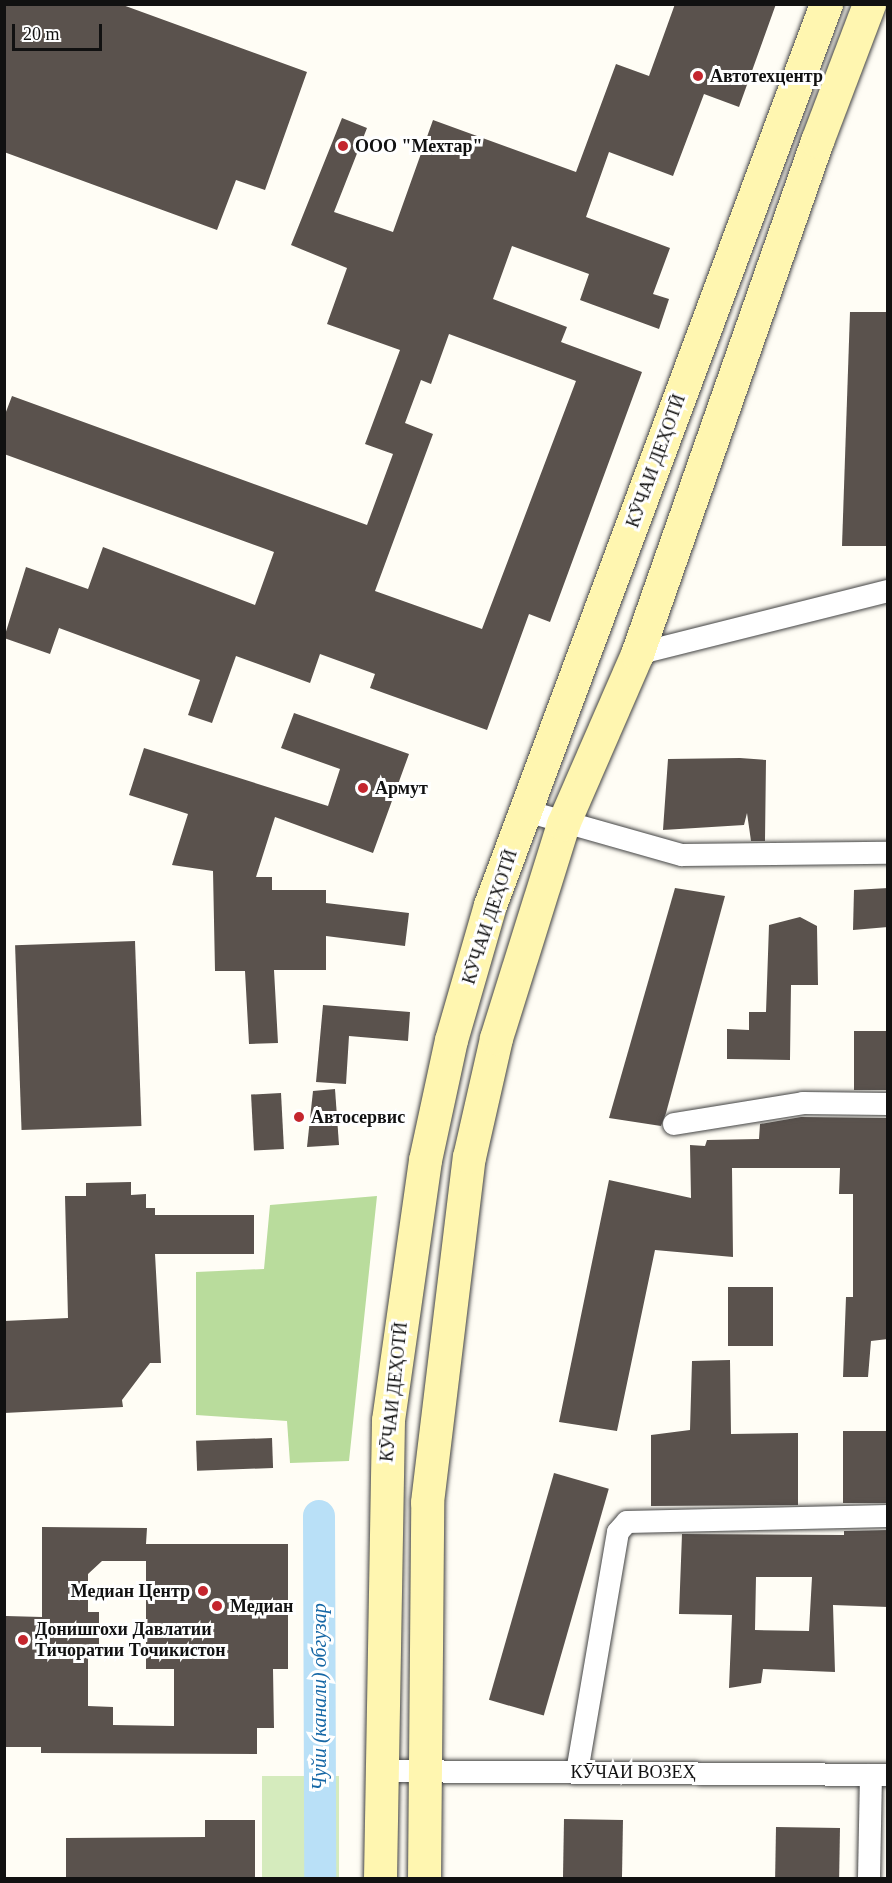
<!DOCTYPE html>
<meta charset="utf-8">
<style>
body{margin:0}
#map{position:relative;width:892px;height:1883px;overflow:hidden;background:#fffdf5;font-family:Georgia,serif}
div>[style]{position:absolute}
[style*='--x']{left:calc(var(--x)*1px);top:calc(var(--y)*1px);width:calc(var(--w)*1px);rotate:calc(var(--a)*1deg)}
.green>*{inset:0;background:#d5ebbd;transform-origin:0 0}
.forest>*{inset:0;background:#b9dc9c}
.canal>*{height:32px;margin:-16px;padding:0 16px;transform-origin:16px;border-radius:16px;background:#b9e0f7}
.building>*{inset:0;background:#5a524d;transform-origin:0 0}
.roads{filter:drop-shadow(0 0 2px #444) drop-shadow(0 0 2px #444)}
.street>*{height:22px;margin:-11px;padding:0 11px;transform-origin:11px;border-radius:11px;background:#fff}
.secondary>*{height:33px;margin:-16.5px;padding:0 16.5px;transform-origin:16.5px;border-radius:16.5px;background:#fff6b0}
.dots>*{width:16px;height:16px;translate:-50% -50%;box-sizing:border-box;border:3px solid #fff;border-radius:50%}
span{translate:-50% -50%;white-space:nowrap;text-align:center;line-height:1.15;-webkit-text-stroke:6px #fff;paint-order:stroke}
.poi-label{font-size:18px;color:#111;font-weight:700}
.left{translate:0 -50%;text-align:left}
.right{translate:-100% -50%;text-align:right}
.street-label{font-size:18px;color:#111}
.water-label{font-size:20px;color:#1768a6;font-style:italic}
.frame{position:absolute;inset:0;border:6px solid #111;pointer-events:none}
.scale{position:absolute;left:12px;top:24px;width:90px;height:27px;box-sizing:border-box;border:3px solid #111;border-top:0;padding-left:8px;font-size:18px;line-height:21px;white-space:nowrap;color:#111;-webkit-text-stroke:4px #fff;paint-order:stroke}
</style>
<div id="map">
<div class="green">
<div style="left:262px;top:1776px;width:77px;height:102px"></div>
</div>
<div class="forest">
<div style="clip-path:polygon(377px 1196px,349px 1461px,290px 1463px,287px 1421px,196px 1415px,196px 1272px,264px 1269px,270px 1205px)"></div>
</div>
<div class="canal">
<div style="--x:319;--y:1516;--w:362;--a:89.8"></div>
</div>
<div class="building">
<div style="clip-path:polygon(4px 4px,120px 4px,307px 72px,265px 190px,236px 180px,217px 230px,4px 152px)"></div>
<div style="clip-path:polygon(evenodd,675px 4px,776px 4px,739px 107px,704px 94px,673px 176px,609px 152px,586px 217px,670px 248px,653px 294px,669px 299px,659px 329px,580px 300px,589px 274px,512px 246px,493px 299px,567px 327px,561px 342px,642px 372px,550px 622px,529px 614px,487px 730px,370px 688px,375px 674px,320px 654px,310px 683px,236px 656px,212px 723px,188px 715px,200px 680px,59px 628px,50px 654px,4px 638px,26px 567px,88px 589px,103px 547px,255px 605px,274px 552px,4px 454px,4px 417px,12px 396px,367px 525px,393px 454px,365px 444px,400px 350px,327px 324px,347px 268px,291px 245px,342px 118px,367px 128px,334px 212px,393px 232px,433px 120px,576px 172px,616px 64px,649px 76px,675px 4px,449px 334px,576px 381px,482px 629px,375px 591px,433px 434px,405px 423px,421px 380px,431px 384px,449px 334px)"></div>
<div style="clip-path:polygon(850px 312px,888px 312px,888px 546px,842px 546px)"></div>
<div style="clip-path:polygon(294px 713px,409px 754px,373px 853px,275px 817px,256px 877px,272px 877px,272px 890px,326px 890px,326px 903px,409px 913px,405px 946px,326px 936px,326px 970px,274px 970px,278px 1043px,249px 1044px,245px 971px,215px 971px,213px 871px,172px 865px,188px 814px,129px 795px,144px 748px,328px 806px,340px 769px,281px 748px)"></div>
<div style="clip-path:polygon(740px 758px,766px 760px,765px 841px,751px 841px,747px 813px,744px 825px,663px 830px,668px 759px)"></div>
<div style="clip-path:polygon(675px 888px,725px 896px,666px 1113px,661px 1126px,609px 1118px)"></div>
<div style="clip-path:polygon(888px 888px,888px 927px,853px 930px,854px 890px)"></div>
<div style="clip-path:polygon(800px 917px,817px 926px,818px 985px,791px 985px,790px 1060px,727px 1059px,727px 1029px,749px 1030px,749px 1012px,766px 1012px,769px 925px)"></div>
<div style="left:135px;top:941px;width:185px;height:120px;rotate:88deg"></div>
<div style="clip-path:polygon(323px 1005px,410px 1012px,408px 1041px,349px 1036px,346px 1084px,316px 1082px)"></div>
<div style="left:854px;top:1031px;width:34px;height:59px"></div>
<div style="clip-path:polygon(335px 1089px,339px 1145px,307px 1147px,313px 1091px)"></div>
<div style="left:281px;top:1093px;width:56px;height:30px;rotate:87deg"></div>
<div style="clip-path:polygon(801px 1117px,888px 1118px,888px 1339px,871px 1341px,868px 1377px,843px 1377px,846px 1297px,853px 1297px,853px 1194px,839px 1194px,840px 1168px,732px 1168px,733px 1257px,655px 1250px,617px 1431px,559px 1422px,609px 1180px,691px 1198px,690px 1145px,705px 1146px,707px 1140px,759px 1139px,760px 1124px)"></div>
<div style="clip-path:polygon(131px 1182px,131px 1195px,146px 1194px,146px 1208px,155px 1208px,155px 1215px,254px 1215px,254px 1254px,155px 1254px,161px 1363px,150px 1363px,122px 1400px,123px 1407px,4px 1413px,4px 1321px,68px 1318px,65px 1196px,86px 1196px,86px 1183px)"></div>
<div style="left:728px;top:1287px;width:45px;height:59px"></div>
<div style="clip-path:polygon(730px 1360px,731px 1434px,798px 1433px,798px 1505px,651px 1506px,651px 1435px,690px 1430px,692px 1361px)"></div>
<div style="left:888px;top:1431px;width:72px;height:45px;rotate:90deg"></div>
<div style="left:272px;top:1438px;width:30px;height:76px;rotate:88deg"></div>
<div style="left:554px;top:1473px;width:57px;height:236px;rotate:16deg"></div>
<div style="clip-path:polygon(evenodd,42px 1527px,147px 1528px,146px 1544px,288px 1544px,288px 1669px,273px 1669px,274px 1728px,257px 1728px,257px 1754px,41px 1753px,41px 1747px,5px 1747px,6px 1616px,42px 1617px,42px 1527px,102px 1561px,146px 1561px,146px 1669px,174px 1669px,174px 1726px,113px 1725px,113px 1707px,88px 1706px,88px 1658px,99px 1658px,99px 1612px,88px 1612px,88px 1574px,102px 1561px)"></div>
<div style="clip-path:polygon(evenodd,888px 1530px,888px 1607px,833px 1605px,835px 1672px,763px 1669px,761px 1683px,729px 1688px,732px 1615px,679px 1614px,682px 1534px,844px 1535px,844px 1531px,888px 1530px,756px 1577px,812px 1577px,809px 1631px,755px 1630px,756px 1577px)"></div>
<div style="left:564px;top:1819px;width:59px;height:59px;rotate:1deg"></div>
<div style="clip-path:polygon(205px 1820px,255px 1820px,255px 1878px,66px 1878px,66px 1838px,205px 1837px)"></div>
<div style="left:776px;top:1827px;width:64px;height:51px;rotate:1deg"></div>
</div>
<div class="roads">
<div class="street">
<div style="--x:637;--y:654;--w:259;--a:-14.1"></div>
<div style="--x:526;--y:811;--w:162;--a:15.8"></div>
<div style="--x:682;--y:855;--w:206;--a:-0.6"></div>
<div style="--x:674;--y:1124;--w:131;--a:-9.2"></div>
<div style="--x:803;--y:1103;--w:85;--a:0.7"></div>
<div style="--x:379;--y:1771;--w:509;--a:0.45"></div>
<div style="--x:577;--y:1772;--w:243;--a:-80.3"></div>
<div style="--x:618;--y:1532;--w:13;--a:-48"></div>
<div style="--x:627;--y:1522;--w:261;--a:-1.3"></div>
<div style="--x:869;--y:1878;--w:103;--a:-88.9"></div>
</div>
<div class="secondary">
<div style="--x:380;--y:1878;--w:458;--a:-89"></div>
<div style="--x:388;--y:1420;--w:263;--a:-81.9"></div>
<div style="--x:425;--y:1160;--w:123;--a:-77.8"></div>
<div style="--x:451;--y:1040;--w:141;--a:-73.9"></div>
<div style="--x:490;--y:905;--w:962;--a:-69.55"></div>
<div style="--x:424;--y:1878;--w:376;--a:-89.5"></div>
<div style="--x:427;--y:1502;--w:348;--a:-83.1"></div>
<div style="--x:469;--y:1157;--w:122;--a:-77.2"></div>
<div style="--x:496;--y:1038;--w:224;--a:-72.6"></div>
<div style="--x:563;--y:824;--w:185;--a:-66.5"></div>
<div style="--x:637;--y:654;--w:544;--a:-70.67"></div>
<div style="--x:817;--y:141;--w:147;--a:-69.2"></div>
</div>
</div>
<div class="dots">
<div style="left:698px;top:76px;background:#c4262e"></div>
<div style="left:343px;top:146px;background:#c4262e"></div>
<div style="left:363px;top:788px;background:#c4262e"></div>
<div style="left:299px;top:1117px;background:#c4262e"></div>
<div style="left:203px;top:1591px;background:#c4262e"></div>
<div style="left:217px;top:1606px;background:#c4262e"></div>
<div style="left:23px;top:1640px;background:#c4262e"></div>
</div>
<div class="poi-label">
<span class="left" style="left:710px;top:76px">Автотехцентр</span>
<span class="left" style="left:355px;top:146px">ООО "Мехтар"</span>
<span class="left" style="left:375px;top:788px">Армут</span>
<span class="left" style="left:311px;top:1117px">Автосервис</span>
<span class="right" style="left:190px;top:1591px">Медиан Центр</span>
<span class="left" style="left:230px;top:1606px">Медиан</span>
<span class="left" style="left:35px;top:1640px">Донишгохи Давлатии<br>Тичоратии Точикистон</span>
</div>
<div class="street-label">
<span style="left:656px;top:461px;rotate:-70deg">КӮЧАИ ДЕҲОТӢ</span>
<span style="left:490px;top:917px;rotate:-72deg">КӮЧАИ ДЕҲОТӢ</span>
<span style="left:394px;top:1392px;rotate:-84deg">КӮЧАИ ДЕҲОТӢ</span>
<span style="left:633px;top:1772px">КӮЧАИ ВОЗЕҲ</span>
</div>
<div class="water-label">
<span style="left:319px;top:1697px;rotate:-90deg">Чуйи (канали) обгузар</span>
</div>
<div class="frame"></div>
<div class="scale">20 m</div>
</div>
